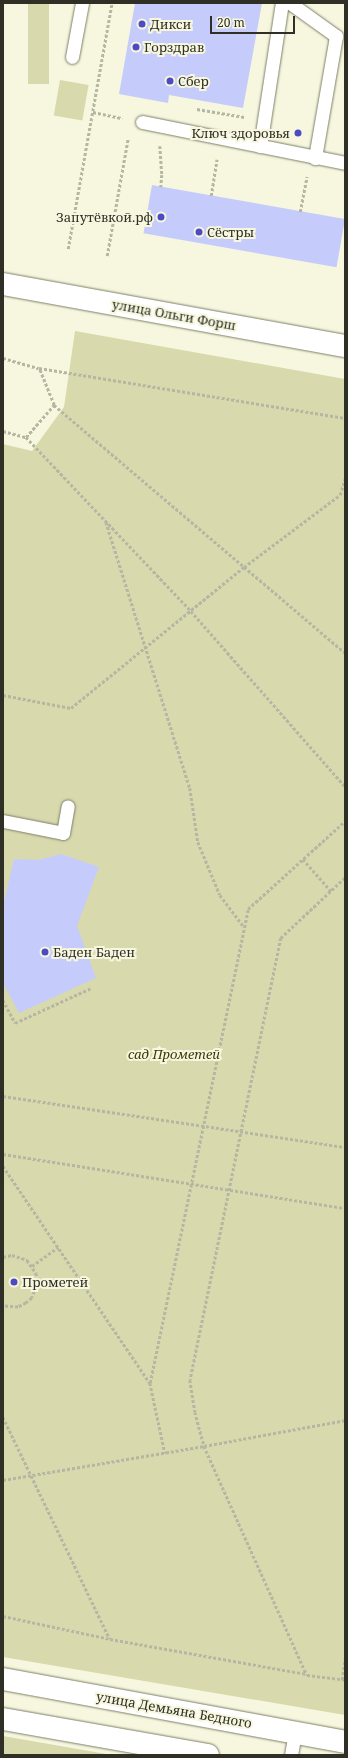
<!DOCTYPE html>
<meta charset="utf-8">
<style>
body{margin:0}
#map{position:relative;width:348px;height:1758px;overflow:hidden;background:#f6f7de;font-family:"Noto Serif",serif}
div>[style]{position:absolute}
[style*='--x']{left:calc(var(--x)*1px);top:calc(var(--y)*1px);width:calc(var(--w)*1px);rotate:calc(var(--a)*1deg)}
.green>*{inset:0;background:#d8d9ad;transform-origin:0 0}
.building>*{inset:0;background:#c5ccfb;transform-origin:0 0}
.path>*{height:2.5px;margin-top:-1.25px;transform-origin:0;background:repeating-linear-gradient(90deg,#b6b7a3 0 3px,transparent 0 5px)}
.roads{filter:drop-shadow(0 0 1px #7f7f69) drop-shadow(0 0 1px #7f7f69)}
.lane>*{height:13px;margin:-6.5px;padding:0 6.5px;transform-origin:6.5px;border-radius:6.5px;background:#fff}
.street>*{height:22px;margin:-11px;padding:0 11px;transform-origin:11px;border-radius:11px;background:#fff}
.secondary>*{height:22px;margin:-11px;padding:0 11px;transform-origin:11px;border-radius:11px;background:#fff}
.dots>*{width:11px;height:11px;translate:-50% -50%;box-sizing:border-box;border:2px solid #f6f7de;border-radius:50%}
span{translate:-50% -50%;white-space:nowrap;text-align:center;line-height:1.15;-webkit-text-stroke:4px #f6f7de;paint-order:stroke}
.poi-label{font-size:13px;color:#2f2f26}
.left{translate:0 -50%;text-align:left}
.right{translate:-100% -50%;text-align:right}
.street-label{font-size:13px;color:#2f2f26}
.park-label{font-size:13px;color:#3a3907;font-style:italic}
.frame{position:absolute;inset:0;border:4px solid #2f2f26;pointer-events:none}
.scale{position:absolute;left:210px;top:16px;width:85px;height:18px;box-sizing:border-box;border:2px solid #2f2f26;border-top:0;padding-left:5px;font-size:12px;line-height:14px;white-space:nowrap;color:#2f2f26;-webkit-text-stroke:3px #f6f7de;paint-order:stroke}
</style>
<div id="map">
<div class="green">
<div style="left:28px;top:3px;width:21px;height:81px"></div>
<div style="left:60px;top:80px;width:29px;height:36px;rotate:10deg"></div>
<div style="clip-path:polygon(75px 331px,345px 379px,345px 1715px,3px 1657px,3px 444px,32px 451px,64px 407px)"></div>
<div style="clip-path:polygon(3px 1736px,112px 1755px,3px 1755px)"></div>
</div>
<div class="building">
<div style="clip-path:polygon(135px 3px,262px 3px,243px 108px,169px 95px,168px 103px,119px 94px)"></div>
<div style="left:152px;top:185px;width:196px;height:49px;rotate:10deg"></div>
<div style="clip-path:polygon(61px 854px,99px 867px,77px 926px,96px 978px,19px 1013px,3px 983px,3px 906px,14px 859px,38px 860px)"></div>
</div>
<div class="path">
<div style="--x:197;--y:109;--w:48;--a:9.7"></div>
<div style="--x:93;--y:112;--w:30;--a:12"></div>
<div style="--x:160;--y:146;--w:29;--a:86"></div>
<div style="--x:162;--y:175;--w:12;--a:95"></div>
<div style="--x:211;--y:196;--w:37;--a:-81"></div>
<div style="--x:300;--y:212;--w:36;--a:-79"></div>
<div style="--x:68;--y:249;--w:250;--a:-79.9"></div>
<div style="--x:107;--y:256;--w:120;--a:-79.9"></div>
<div style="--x:3;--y:358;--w:37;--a:16"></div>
<div style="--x:39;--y:368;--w:310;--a:9.3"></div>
<div style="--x:54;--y:405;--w:382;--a:40.4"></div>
<div style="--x:3;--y:431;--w:24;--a:15"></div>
<div style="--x:26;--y:437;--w:43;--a:-48.8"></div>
<div style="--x:54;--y:405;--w:40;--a:-112"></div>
<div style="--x:26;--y:437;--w:240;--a:46.5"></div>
<div style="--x:191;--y:611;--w:233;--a:48.7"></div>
<div style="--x:106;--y:522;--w:279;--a:72.5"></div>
<div style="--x:190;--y:788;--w:55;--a:81.6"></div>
<div style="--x:198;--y:842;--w:57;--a:67.5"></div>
<div style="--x:220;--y:895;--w:40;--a:53"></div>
<div style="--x:3;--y:695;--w:69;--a:10.8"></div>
<div style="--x:71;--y:708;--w:223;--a:-39.2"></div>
<div style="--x:244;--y:567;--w:120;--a:-36.9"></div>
<div style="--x:340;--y:495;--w:17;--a:-73"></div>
<div style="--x:303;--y:859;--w:43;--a:48.8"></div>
<div style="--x:345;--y:878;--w:88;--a:136.8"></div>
<div style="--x:281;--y:938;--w:451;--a:101.6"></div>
<div style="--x:190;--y:1380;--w:32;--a:81"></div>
<div style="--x:195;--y:1412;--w:35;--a:75"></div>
<div style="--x:204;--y:1446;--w:251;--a:65.8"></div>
<div style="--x:307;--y:1675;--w:38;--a:7"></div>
<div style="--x:3;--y:1000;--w:26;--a:62"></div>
<div style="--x:15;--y:1023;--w:84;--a:-24.7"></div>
<div style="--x:3;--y:1096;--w:346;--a:8.5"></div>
<div style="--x:3;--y:1154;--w:346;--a:9"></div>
<div style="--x:3;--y:1166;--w:262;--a:55.9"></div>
<div style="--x:150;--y:1383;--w:72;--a:77.9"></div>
<div style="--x:3;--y:1257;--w:9;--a:-13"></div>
<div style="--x:12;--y:1255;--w:16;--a:18"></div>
<div style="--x:27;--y:1260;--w:16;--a:55"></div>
<div style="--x:36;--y:1273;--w:9;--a:77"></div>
<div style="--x:38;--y:1282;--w:17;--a:111"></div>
<div style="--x:32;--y:1298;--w:8;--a:140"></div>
<div style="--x:26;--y:1303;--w:9;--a:153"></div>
<div style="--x:18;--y:1307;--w:15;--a:-176"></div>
<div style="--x:32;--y:1266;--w:32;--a:-36"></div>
<div style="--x:150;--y:1383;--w:484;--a:-78.3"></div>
<div style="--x:248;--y:909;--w:131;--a:-42.2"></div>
<div style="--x:3;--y:1417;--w:246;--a:64.3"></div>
<div style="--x:3;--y:1480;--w:204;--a:-9.6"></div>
<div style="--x:204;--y:1446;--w:143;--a:-10.4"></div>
<div style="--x:3;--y:1616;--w:109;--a:12.1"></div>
<div style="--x:110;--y:1639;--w:199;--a:10.1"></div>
<div style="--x:342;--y:1680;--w:22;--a:-82"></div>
</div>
<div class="roads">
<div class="lane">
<div style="--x:290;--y:3;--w:57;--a:35.7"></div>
<div style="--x:336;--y:36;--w:124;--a:99.8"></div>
<div style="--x:72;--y:57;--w:55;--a:-79.5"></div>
<div style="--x:142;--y:122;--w:207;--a:11.4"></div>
<div style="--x:260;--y:146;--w:145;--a:-81.3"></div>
<div style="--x:3;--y:821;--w:61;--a:11.3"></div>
<div style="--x:63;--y:833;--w:27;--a:-80"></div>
<div style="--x:291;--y:1755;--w:23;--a:-80"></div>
</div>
<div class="street">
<div style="--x:3;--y:284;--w:348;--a:10.3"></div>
</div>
<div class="secondary">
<div style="--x:3;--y:1679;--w:348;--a:10.4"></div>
<div style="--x:3;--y:1719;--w:208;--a:10"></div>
</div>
</div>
<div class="dots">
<div style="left:142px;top:24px;background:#4e4bc2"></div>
<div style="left:136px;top:47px;background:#4e4bc2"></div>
<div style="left:170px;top:81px;background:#4e4bc2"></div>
<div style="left:298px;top:133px;background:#4e4bc2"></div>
<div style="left:161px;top:217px;background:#4e4bc2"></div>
<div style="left:199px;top:232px;background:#4e4bc2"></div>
<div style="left:45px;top:952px;background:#4e4bc2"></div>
<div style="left:14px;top:1282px;background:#4e4bc2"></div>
</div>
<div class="poi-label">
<span class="left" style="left:150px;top:24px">Дикси</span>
<span class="left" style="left:144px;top:47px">Горздрав</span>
<span class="left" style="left:178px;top:81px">Сбер</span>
<span class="right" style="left:290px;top:133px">Ключ здоровья</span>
<span class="right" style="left:153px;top:217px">Запутёвкой.рф</span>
<span class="left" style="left:207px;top:232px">Сёстры</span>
<span class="left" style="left:53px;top:952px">Баден Баден</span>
<span class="left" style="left:22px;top:1282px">Прометей</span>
</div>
<div class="street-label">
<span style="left:174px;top:315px;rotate:10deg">улица Ольги Форш</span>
<span style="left:174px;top:1710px;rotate:10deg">улица Демьяна Бедного</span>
</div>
<div class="park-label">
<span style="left:174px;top:1054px">сад Прометей</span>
</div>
<div class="frame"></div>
<div class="scale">20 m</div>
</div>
